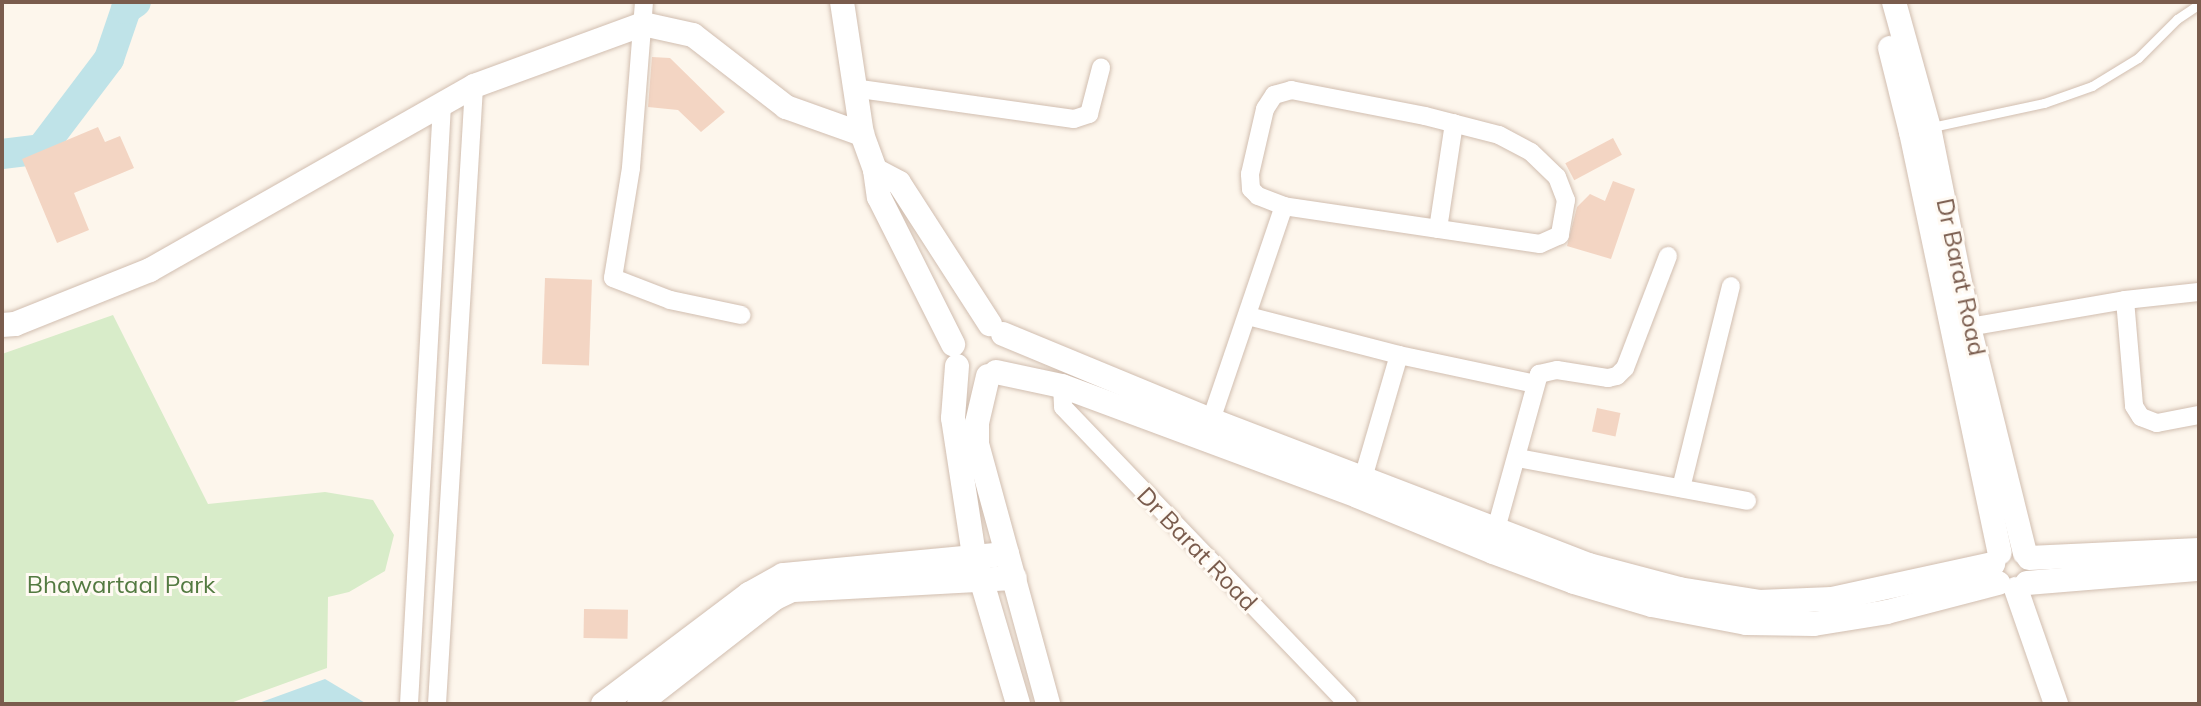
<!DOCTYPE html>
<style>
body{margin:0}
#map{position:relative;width:2201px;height:706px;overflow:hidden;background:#fdf6ec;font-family:Mulish,sans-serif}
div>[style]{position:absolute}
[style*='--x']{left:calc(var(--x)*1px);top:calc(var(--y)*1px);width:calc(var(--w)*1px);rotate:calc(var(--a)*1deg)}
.green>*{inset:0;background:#d8ecc9}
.water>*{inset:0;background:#bfe3e8}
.river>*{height:30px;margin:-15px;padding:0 15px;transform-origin:15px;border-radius:15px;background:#bfe3e8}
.building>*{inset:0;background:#f3d5c3;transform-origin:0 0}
.roads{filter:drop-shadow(0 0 2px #d1beb0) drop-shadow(0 0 2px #d1beb0)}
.service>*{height:9px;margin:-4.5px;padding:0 4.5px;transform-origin:4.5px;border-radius:4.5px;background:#fff}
.minor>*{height:18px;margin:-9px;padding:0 9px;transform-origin:9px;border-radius:9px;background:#fff}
.tertiary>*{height:24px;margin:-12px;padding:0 12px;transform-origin:12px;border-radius:12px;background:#fff}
span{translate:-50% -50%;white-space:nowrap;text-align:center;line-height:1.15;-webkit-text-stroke:6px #fffaf3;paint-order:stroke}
.street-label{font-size:24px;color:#7a5c4d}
.park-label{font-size:24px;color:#537a41}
.frame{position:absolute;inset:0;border:4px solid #7a5c4d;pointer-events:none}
</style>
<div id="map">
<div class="green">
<div style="clip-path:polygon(113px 315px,208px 504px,325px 492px,373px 500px,394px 535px,385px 571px,349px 592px,328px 597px,327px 668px,228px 704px,2px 704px,2px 354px)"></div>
</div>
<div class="water">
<div style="clip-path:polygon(325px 679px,367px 704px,256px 704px)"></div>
</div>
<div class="river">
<div style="--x:2;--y:154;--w:39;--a:-7"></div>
<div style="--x:41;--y:149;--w:113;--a:-52.9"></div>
<div style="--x:109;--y:59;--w:53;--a:-71.2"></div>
<div style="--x:126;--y:9;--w:12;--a:-35"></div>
</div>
<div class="building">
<div style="clip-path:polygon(652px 57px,670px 58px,725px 112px,701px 132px,678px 110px,648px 107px)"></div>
<div style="clip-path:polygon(98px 127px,105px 142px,120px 136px,134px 168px,74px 193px,89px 230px,57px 243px,22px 159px)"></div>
<div style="left:1613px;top:138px;width:19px;height:54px;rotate:62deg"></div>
<div style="clip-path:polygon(1613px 181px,1635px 189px,1611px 259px,1567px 246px,1577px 207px,1590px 194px,1605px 201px)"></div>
<div style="left:545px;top:278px;width:47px;height:86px;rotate:2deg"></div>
<div style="left:1597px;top:408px;width:24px;height:24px;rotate:12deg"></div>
<div style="left:584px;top:609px;width:44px;height:29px;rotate:1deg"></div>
</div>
<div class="roads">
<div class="service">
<div style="--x:1932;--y:127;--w:115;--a:-12.1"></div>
<div style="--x:2044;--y:103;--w:51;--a:-19.5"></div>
<div style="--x:2092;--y:86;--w:54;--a:-31.3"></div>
<div style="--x:2138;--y:58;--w:55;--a:-45"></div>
<div style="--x:2177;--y:19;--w:27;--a:-34"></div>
</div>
<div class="minor">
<div style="--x:644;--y:2;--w:167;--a:94.5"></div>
<div style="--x:631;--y:168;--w:111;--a:99.3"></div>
<div style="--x:613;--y:278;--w:61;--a:21.1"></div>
<div style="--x:670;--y:300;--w:73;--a:11.9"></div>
<div style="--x:853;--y:88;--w:223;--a:8"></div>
<div style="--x:1074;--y:119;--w:16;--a:-18"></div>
<div style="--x:1089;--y:114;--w:48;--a:-75.4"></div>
<div style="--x:1291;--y:90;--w:136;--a:11"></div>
<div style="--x:1425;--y:116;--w:76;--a:14.4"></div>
<div style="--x:1499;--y:135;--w:36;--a:28"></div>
<div style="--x:1531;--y:152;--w:36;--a:44"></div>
<div style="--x:1557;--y:177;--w:25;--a:69"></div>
<div style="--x:1566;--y:200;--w:36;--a:100"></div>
<div style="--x:1560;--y:235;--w:22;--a:156"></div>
<div style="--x:1540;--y:244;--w:259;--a:-171.6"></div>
<div style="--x:1284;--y:206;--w:28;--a:-159"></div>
<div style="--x:1258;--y:196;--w:10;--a:-135"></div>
<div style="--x:1251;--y:189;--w:15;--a:-94"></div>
<div style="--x:1250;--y:174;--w:67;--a:-77"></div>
<div style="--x:1265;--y:109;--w:17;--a:-57"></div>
<div style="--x:1274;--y:95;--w:18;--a:-16"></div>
<div style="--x:1438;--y:229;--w:107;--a:-81.4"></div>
<div style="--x:2125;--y:300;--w:106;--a:85.1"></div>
<div style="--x:2134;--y:406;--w:13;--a:58"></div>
<div style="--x:2141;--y:417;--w:17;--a:21"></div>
<div style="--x:2157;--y:423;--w:43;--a:-10.8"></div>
<div style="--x:1248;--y:316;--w:156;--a:14.5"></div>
<div style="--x:1399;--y:355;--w:139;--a:12"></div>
<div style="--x:1969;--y:327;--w:158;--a:-9.8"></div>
<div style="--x:2125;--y:300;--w:74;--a:-6.2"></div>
<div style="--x:1062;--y:386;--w:21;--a:87"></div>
<div style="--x:1063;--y:407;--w:412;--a:46.2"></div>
<div style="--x:1211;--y:420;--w:226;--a:-71.2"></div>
<div style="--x:1518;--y:458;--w:233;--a:10.6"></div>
<div style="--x:1363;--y:478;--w:128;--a:-73.7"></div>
<div style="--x:1681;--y:488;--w:208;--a:-76.1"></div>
<div style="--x:1496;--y:529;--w:161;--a:-74.5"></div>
<div style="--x:1539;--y:374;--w:18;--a:-13"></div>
<div style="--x:1557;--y:370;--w:52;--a:8.9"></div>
<div style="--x:1608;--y:378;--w:9;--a:-13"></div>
<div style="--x:1617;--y:376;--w:11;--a:-45"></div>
<div style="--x:1625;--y:368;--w:120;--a:-69"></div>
<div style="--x:409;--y:704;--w:601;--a:-86.85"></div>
<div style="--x:437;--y:704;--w:619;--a:-86.57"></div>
</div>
<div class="tertiary">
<div style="--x:842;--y:2;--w:134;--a:81.4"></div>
<div style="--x:862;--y:134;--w:38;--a:70"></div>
<div style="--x:875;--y:170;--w:27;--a:82"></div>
<div style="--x:879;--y:197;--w:165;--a:63.3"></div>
<div style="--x:1894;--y:2;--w:131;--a:74.5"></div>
<div style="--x:1929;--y:128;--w:203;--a:78.6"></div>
<div style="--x:1969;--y:327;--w:233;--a:76.1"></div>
<div style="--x:1890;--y:48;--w:87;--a:76"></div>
<div style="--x:1911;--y:132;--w:430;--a:78.1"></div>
<div style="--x:875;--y:170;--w:27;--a:28"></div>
<div style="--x:899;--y:183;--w:168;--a:57.2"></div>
<div style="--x:2;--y:325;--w:13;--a:-4"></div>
<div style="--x:15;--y:324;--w:145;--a:-21.8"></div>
<div style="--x:150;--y:270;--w:373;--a:-29.6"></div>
<div style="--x:474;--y:86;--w:180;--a:-20.1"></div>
<div style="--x:643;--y:24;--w:51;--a:12.4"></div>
<div style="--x:693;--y:35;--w:118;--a:37.7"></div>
<div style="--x:786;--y:107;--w:81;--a:19.6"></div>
<div style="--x:1003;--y:334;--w:225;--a:22.5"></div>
<div style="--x:1211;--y:420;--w:405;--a:21"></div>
<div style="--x:1589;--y:565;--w:93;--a:14.9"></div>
<div style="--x:1679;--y:589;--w:81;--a:9.2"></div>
<div style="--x:1759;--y:602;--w:73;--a:-2.4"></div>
<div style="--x:1832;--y:599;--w:165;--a:-12.3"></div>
<div style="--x:957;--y:366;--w:52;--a:94.4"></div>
<div style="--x:953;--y:418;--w:139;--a:81.3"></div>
<div style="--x:974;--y:555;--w:155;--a:73.5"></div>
<div style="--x:996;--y:372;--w:67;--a:12"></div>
<div style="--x:1062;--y:386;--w:315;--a:20.4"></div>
<div style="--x:1357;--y:496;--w:147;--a:22.4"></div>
<div style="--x:1493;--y:552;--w:86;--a:20.3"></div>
<div style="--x:1574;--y:582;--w:81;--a:16.4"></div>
<div style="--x:1652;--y:605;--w:96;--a:10.8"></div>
<div style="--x:1746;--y:623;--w:68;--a:0.8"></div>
<div style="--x:1814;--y:624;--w:74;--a:-9.3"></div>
<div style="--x:1887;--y:612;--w:115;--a:-14.6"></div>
<div style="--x:988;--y:376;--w:48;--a:103.2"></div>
<div style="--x:977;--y:423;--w:21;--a:90"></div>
<div style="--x:977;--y:444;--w:270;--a:74.7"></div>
<div style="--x:2029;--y:558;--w:170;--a:-2.7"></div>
<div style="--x:2027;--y:583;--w:173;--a:-4.7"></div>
<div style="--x:2016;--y:589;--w:122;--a:70.8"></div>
<div style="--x:603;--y:704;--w:183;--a:-37"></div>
<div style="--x:749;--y:594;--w:39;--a:-29"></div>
<div style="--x:783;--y:575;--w:225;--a:-5.4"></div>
<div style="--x:639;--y:704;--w:172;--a:-37.9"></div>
<div style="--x:775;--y:598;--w:19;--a:-25"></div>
<div style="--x:792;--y:590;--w:223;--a:-3.1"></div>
</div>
</div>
<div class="street-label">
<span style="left:1961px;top:277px;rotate:78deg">Dr Barat Road</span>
<span style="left:1197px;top:549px;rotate:46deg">Dr Barat Road</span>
</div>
<div class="park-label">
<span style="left:121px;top:585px">Bhawartaal Park</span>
</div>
<div class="frame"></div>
</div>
